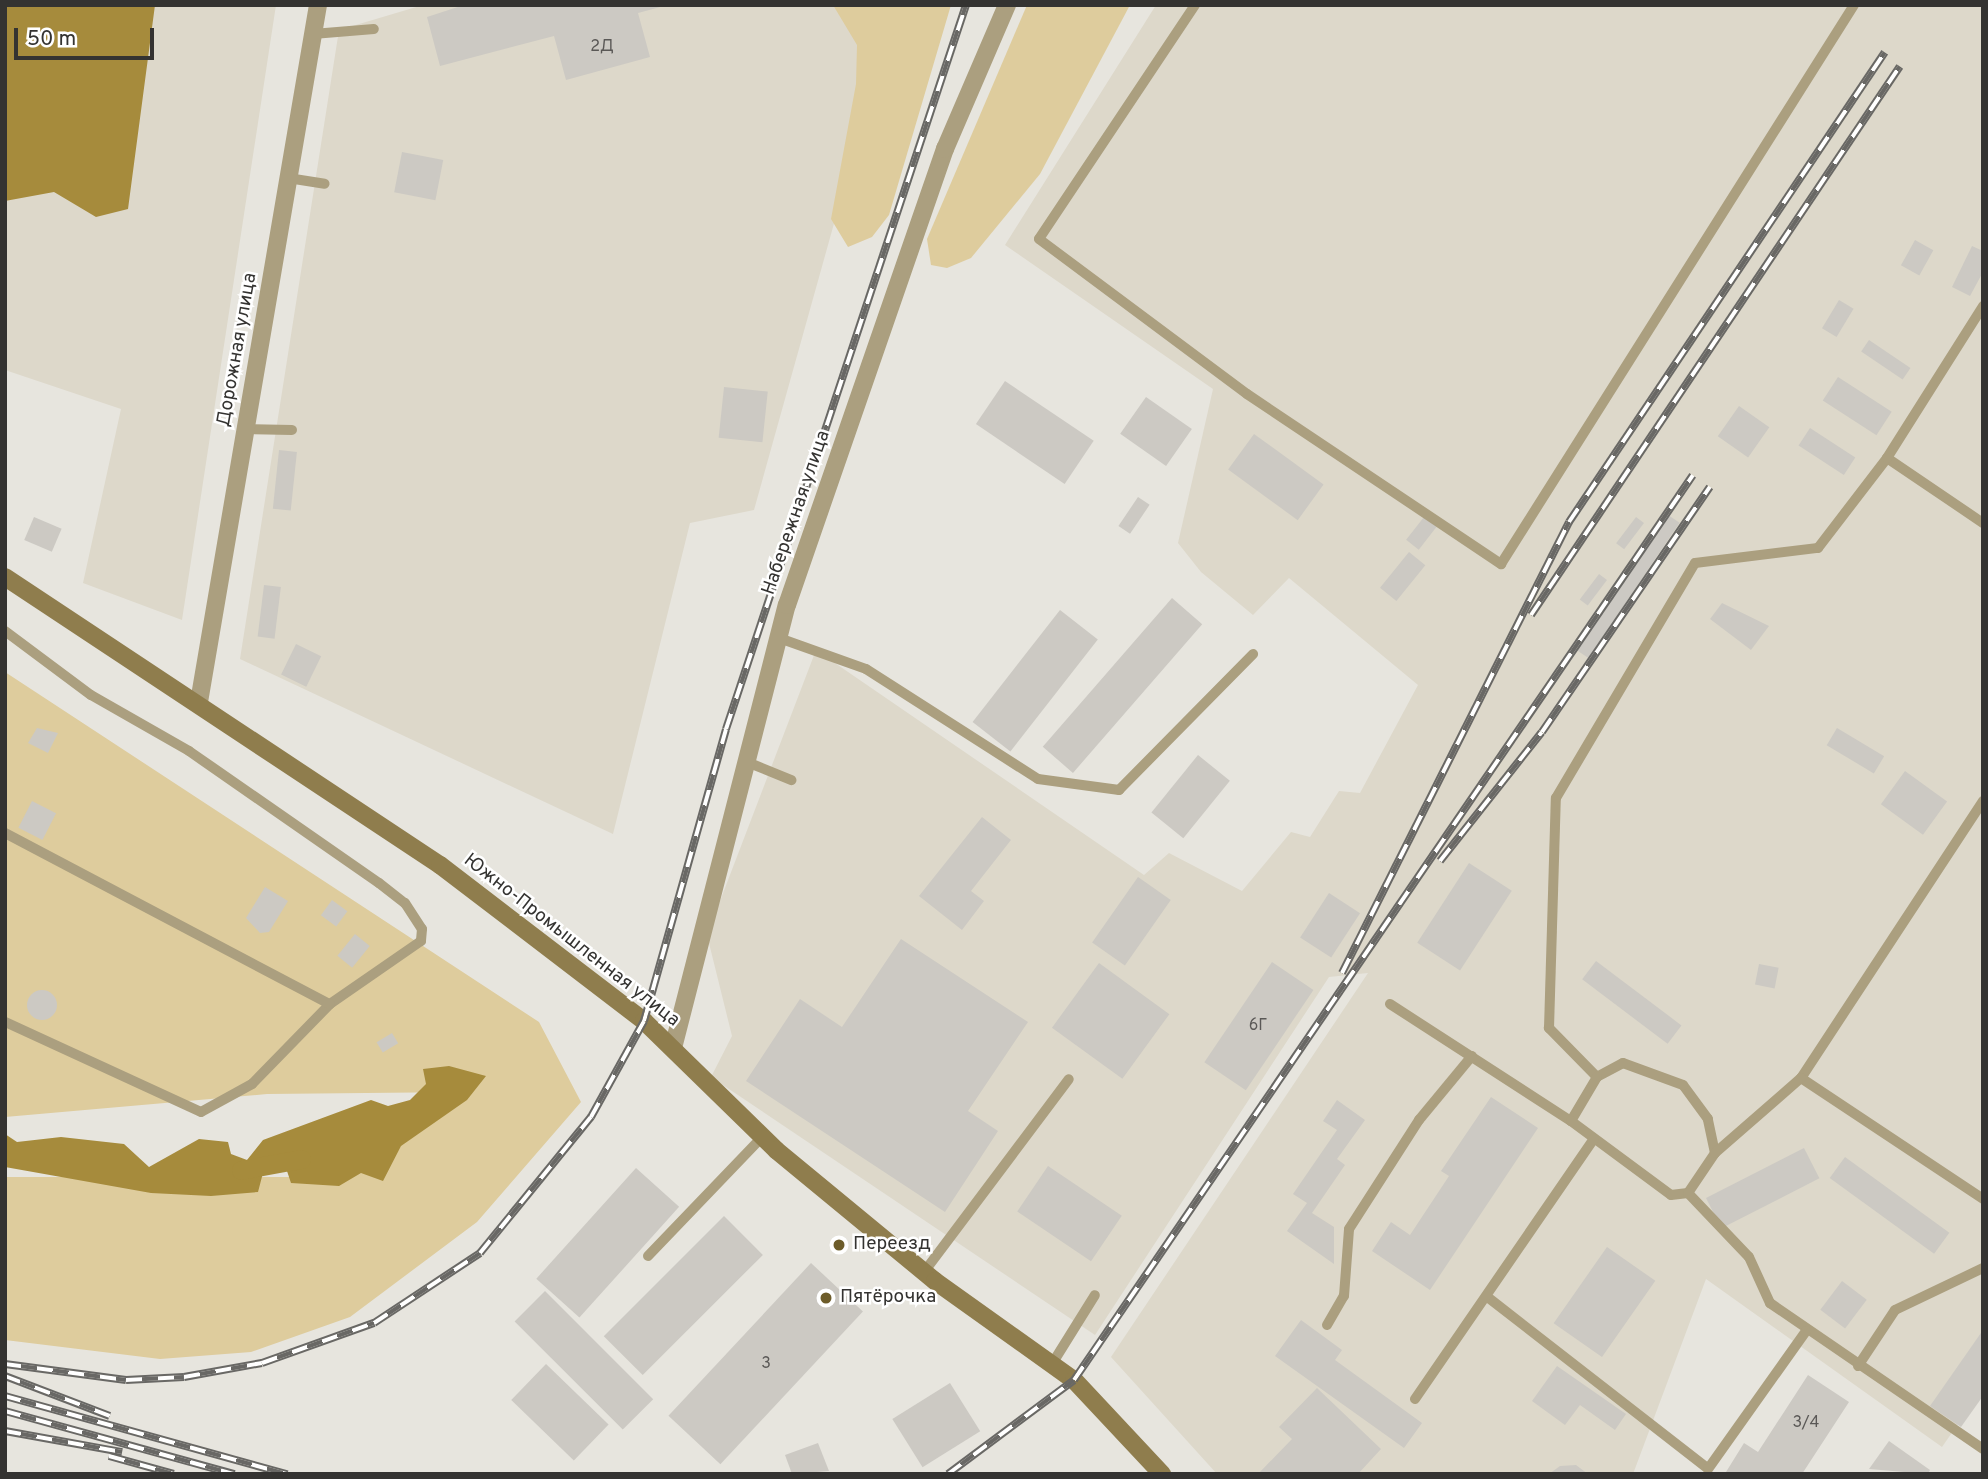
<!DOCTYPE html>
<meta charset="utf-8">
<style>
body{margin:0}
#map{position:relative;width:1988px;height:1479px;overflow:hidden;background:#e7e5de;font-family:Overpass,sans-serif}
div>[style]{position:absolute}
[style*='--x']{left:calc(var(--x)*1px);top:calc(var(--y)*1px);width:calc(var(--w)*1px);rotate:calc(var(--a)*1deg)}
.built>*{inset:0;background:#ddd8ca}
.green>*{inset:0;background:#decc9d}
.water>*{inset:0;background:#a68b3c}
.canal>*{height:19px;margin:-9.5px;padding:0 9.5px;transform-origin:9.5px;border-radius:9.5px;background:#a68b3c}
.building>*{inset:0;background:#ccc9c3;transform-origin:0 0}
.round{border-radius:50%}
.lane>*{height:10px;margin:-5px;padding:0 5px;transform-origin:5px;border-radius:5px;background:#ab9f7f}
.street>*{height:18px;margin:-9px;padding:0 9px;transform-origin:9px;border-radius:9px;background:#ab9f7f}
.secondary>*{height:18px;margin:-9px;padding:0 9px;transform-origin:9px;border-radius:9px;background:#8f7d4d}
.rail>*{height:8px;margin-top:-4px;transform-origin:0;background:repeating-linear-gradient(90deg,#fff 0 16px,#696865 0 32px);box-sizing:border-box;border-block:2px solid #696865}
.dots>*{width:19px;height:19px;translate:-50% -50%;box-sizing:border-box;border:4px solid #fff;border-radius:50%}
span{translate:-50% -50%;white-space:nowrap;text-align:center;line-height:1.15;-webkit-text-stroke:5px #fff;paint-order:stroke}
.number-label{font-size:16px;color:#5a5856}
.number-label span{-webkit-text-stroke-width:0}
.street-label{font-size:19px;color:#343331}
.poi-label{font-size:19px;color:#343331}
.left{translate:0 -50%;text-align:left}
.frame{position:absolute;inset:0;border:7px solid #343331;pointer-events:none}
.scale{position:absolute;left:14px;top:28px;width:140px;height:32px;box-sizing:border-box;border:4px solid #343331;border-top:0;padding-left:9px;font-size:21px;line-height:24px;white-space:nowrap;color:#343331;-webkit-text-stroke:5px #fff;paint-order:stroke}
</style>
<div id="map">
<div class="built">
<div style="clip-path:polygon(5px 5px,276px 5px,182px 620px,83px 583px,121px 409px,5px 370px)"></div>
<div style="clip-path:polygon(423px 5px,882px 5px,883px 48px,754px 510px,690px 523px,613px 834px,240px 659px,339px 30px)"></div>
<div style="clip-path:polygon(1156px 5px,1983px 5px,1983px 1388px,1942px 1447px,1706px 1279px,1633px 1474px,1217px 1474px,1111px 1357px,1368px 973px,1329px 977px,1095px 1335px,711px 1077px,732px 1036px,707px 935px,816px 650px,1144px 875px,1169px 853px,1242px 891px,1291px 832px,1310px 837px,1339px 791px,1360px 793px,1418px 685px,1289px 578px,1253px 615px,1201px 572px,1178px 543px,1213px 389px,1005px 245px)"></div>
</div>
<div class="green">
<div style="clip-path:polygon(833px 5px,951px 5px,889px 215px,872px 237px,848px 247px,831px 219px,856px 84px,857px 45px)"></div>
<div style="clip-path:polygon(1027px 5px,1130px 5px,1040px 174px,971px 258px,947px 268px,931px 265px,927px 239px)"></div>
<div style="clip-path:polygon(5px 672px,539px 1022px,581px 1102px,477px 1222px,350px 1317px,251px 1352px,160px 1359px,5px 1340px,5px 1177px,348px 1177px,465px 1092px,267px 1094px,5px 1117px)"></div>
</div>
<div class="water">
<div style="clip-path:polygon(5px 5px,155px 5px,128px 209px,96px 217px,54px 192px,5px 201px)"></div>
<div style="clip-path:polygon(449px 1066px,486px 1076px,467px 1100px,401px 1146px,383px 1181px,361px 1173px,339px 1186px,291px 1183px,286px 1168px,273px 1162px,264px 1169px,258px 1192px,211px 1196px,151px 1193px,5px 1167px,5px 1134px,17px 1142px,61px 1137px,124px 1144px,149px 1167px,199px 1139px,228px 1142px,231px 1154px,247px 1160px,263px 1140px,371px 1100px,388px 1106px,410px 1100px,426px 1084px,423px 1069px)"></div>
</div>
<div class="canal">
<div style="--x:241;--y:1170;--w:61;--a:-10.4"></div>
</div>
<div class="building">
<div style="clip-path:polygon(464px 5px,663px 5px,664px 6px,638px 13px,650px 57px,566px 80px,554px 36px,440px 66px,427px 17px)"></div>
<div style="left:402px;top:152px;width:42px;height:41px;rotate:11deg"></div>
<div style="left:1915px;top:240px;width:21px;height:29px;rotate:29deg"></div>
<div style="clip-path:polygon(1972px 246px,1983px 251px,1983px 272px,1970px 296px,1952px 287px)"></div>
<div style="left:1839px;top:300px;width:17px;height:33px;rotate:31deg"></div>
<div style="left:1869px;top:340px;width:50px;height:14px;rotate:34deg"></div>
<div style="left:1838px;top:377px;width:64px;height:28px;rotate:33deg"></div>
<div style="left:1005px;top:381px;width:107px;height:52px;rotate:34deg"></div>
<div style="left:724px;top:387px;width:44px;height:51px;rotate:6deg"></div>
<div style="left:1146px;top:397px;width:56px;height:45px;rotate:35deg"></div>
<div style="left:1739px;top:406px;width:37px;height:37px;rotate:35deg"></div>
<div style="left:1810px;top:428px;width:54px;height:21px;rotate:33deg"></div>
<div style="left:1254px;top:434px;width:86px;height:44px;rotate:36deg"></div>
<div style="left:279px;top:450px;width:18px;height:59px;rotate:6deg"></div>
<div style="left:1138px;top:497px;width:14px;height:35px;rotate:34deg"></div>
<div style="left:1668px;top:515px;width:14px;height:163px;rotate:34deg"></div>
<div style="left:34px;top:517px;width:30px;height:25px;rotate:23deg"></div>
<div style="left:1424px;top:517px;width:16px;height:29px;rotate:38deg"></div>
<div style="left:1636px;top:517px;width:10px;height:33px;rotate:37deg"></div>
<div style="left:1409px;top:552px;width:21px;height:46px;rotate:39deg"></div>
<div style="left:1599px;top:574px;width:10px;height:32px;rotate:37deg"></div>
<div style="left:264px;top:585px;width:17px;height:52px;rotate:7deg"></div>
<div style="left:1172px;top:598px;width:40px;height:197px;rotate:41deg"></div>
<div style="clip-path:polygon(1722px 603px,1769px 626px,1751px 650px,1710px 619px)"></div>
<div style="left:1060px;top:610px;width:48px;height:142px;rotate:38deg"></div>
<div style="left:296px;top:644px;width:28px;height:34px;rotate:26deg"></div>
<div style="clip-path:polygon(37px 728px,58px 733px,48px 753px,28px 743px)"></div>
<div style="left:1837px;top:728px;width:55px;height:20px;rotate:31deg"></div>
<div style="left:1198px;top:755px;width:41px;height:74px;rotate:39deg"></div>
<div style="left:1905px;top:771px;width:52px;height:41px;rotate:36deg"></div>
<div style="left:32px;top:801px;width:27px;height:30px;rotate:27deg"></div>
<div style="clip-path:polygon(982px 817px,1011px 840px,971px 891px,984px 901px,962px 930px,919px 896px)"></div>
<div style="left:1469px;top:863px;width:51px;height:95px;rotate:33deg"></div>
<div style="left:1138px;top:877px;width:40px;height:80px;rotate:35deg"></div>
<div style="clip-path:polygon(265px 887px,288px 901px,269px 932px,260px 933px,246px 918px)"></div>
<div style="left:1329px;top:893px;width:37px;height:53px;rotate:33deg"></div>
<div style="left:332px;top:900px;width:19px;height:19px;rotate:36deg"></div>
<div style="left:355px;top:934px;width:19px;height:28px;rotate:39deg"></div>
<div style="clip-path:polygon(901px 939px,1028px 1022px,968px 1111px,998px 1131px,945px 1212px,746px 1081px,800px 999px,842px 1027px)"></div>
<div style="left:1596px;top:961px;width:107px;height:23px;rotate:37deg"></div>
<div style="left:1272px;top:962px;width:50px;height:121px;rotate:34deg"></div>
<div style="left:1099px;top:963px;width:87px;height:80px;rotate:36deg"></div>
<div style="left:1759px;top:964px;width:20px;height:21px;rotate:11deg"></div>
<div class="round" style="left:27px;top:990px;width:30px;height:30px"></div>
<div style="left:392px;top:1033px;width:12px;height:18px;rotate:59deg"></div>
<div style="clip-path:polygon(1491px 1097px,1538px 1128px,1430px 1290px,1372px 1251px,1391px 1222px,1410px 1235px,1449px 1176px,1441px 1171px)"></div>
<div style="clip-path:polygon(1337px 1100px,1365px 1120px,1337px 1159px,1345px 1165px,1312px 1213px,1334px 1227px,1334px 1264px,1287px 1231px,1307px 1203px,1293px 1194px,1337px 1130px,1323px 1121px)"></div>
<div style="left:1804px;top:1148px;width:34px;height:110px;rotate:63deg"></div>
<div style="left:1845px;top:1157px;width:129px;height:26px;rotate:36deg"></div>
<div style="left:1048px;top:1166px;width:89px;height:55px;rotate:34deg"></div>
<div style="left:636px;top:1168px;width:58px;height:149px;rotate:42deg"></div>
<div style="left:724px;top:1216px;width:55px;height:170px;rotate:45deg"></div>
<div style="left:1607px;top:1247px;width:59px;height:93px;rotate:35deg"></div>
<div style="left:811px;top:1263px;width:71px;height:209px;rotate:43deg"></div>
<div style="left:1842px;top:1281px;width:31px;height:36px;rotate:37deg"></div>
<div style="left:545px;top:1291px;width:153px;height:43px;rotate:45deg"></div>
<div style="clip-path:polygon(1301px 1320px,1342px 1350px,1335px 1360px,1422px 1423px,1404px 1448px,1275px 1356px)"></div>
<div style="clip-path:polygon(1983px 1330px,1983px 1396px,1961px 1427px,1930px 1406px)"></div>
<div style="left:546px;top:1364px;width:87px;height:50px;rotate:44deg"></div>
<div style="clip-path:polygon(1557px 1366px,1626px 1414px,1615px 1430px,1580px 1405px,1565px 1425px,1532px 1401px)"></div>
<div style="clip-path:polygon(1808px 1375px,1849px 1402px,1802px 1474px,1726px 1472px,1744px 1443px,1758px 1452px)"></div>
<div style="left:950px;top:1383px;width:57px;height:68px;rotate:58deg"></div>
<div style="clip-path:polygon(1317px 1388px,1381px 1449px,1358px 1474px,1258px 1474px,1292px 1439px,1279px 1427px)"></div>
<div style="clip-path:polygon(1889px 1441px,1930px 1470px,1928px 1474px,1869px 1469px)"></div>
<div style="clip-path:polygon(818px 1443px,829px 1471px,792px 1474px,785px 1455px)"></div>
<div style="clip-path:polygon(1576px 1465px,1588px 1474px,1549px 1474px,1560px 1466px)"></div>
</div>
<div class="lane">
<div style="--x:1195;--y:5;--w:281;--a:123.7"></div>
<div style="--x:1039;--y:239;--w:259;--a:36.7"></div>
<div style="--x:1247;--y:394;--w:306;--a:33.8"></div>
<div style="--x:1501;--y:564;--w:661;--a:-57.73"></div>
<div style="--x:313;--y:34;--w:61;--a:-4.7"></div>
<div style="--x:288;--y:178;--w:37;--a:9"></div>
<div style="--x:246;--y:429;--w:46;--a:1.2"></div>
<div style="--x:1887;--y:458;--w:116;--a:34.1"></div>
<div style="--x:5;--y:631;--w:107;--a:36.7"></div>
<div style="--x:91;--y:695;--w:113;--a:29.7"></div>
<div style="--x:189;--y:751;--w:231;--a:34.8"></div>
<div style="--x:379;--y:883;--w:33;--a:38"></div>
<div style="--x:405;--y:903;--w:31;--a:57"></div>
<div style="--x:422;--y:929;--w:12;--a:95"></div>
<div style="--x:421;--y:941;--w:111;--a:145.3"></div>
<div style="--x:330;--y:1004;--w:112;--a:134.3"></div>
<div style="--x:252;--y:1084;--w:58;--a:151.2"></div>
<div style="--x:201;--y:1112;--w:216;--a:-155.3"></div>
<div style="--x:779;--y:638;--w:92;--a:19.6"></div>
<div style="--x:866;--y:669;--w:204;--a:32.6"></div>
<div style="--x:1038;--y:779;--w:82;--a:7.7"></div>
<div style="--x:1119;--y:790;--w:191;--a:-45.4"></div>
<div style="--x:747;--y:762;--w:48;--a:22.2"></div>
<div style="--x:1983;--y:801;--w:331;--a:123.3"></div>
<div style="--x:1801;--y:1078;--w:219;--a:33.6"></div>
<div style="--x:5;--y:833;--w:367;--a:27.8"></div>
<div style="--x:1390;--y:1004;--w:216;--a:32.9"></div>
<div style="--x:1597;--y:1077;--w:69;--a:-134.4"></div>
<div style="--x:1549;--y:1028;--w:230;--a:-88.3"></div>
<div style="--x:1556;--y:798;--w:273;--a:-59.4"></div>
<div style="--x:1695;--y:563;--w:124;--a:-7"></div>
<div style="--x:1818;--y:548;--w:113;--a:-52.5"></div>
<div style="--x:1887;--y:458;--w:180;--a:-57.7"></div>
<div style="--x:1715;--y:1153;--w:35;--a:-102"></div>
<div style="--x:1708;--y:1119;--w:42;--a:-126.3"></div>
<div style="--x:1683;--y:1085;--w:64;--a:-159.9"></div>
<div style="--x:1623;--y:1063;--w:30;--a:152"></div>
<div style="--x:1597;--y:1077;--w:51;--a:120.6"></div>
<div style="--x:1571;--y:1121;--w:124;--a:36.5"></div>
<div style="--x:1671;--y:1195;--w:17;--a:-7"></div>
<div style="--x:1688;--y:1193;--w:48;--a:-56"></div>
<div style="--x:1715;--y:1153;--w:114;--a:-41.1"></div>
<div style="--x:1688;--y:1193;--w:88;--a:46.4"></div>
<div style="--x:1749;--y:1257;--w:51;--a:65.5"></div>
<div style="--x:1770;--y:1303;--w:258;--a:34.4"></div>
<div style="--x:648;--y:1256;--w:165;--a:-46.2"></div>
<div style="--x:924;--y:1272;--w:241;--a:-53.1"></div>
<div style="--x:1490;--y:1299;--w:276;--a:37.9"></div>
<div style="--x:1708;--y:1469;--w:169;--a:-54.6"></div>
<div style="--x:1327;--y:1325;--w:34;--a:-60"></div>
<div style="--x:1344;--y:1296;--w:67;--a:-85.7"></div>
<div style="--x:1349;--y:1229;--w:130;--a:-57.3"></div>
<div style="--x:1419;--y:1120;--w:83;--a:-50.4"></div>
<div style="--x:1052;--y:1364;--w:81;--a:-58.1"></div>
<div style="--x:1858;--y:1366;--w:67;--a:-56.5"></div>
<div style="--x:1895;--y:1310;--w:98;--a:-25.5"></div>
<div style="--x:1415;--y:1399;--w:316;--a:-55.5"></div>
</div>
<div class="street">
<div style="--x:199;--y:702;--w:707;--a:-80.31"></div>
<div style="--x:673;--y:1048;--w:457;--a:-75.6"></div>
<div style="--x:787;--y:605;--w:483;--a:-70.9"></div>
<div style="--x:945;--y:149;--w:157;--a:-66.7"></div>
</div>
<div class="secondary">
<div style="--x:5;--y:577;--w:522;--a:33.51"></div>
<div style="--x:440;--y:865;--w:257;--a:37.4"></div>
<div style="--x:644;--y:1021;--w:185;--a:44.3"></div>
<div style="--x:776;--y:1150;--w:206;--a:39.5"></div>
<div style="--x:935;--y:1281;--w:171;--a:35.5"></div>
<div style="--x:1074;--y:1380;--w:129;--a:46.9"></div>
</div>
<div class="rail">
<div style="--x:1531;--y:615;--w:661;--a:-56.09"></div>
<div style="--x:1440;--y:861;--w:164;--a:-51.7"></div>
<div style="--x:1542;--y:732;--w:297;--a:-55.6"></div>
<div style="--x:1342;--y:973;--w:505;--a:-63.28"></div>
<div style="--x:1569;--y:522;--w:566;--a:-56.09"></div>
<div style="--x:5;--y:1364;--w:122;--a:7.5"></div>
<div style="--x:126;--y:1380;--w:58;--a:-3"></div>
<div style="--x:184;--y:1377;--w:79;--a:-10.2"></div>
<div style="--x:262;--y:1363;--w:119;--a:-19.7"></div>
<div style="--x:374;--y:1323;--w:127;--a:-33.4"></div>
<div style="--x:480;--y:1253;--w:176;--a:-50.8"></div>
<div style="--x:591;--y:1117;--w:110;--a:-61.1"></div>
<div style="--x:644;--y:1021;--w:303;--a:-74.3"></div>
<div style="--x:726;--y:729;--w:763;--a:-71.66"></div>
<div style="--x:5;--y:1376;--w:112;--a:20.9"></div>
<div style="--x:5;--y:1396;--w:293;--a:15.5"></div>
<div style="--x:5;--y:1411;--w:238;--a:15.4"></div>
<div style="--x:5;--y:1431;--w:119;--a:10.2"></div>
<div style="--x:109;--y:1456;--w:67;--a:15.5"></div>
<div style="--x:948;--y:1474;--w:157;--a:-36.7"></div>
<div style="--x:1074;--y:1380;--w:1096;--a:-55.63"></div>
</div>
<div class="dots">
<div style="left:839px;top:1245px;background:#6d5c2a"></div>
<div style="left:826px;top:1298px;background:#6d5c2a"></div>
</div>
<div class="number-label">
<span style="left:602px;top:47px">2Д</span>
<span style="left:1258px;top:1026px">6Г</span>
<span style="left:766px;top:1364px">3</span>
<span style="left:1806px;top:1423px">3/4</span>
</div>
<div class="street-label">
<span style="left:238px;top:350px;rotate:-80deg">Дорожная улица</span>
<span style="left:797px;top:513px;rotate:-71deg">Набережная улица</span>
<span style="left:571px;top:941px;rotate:38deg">Южно-Промышленная улица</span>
</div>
<div class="poi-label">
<span class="left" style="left:853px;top:1245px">Переезд</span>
<span class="left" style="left:840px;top:1298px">Пятёрочка</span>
</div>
<div class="frame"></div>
<div class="scale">50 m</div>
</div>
